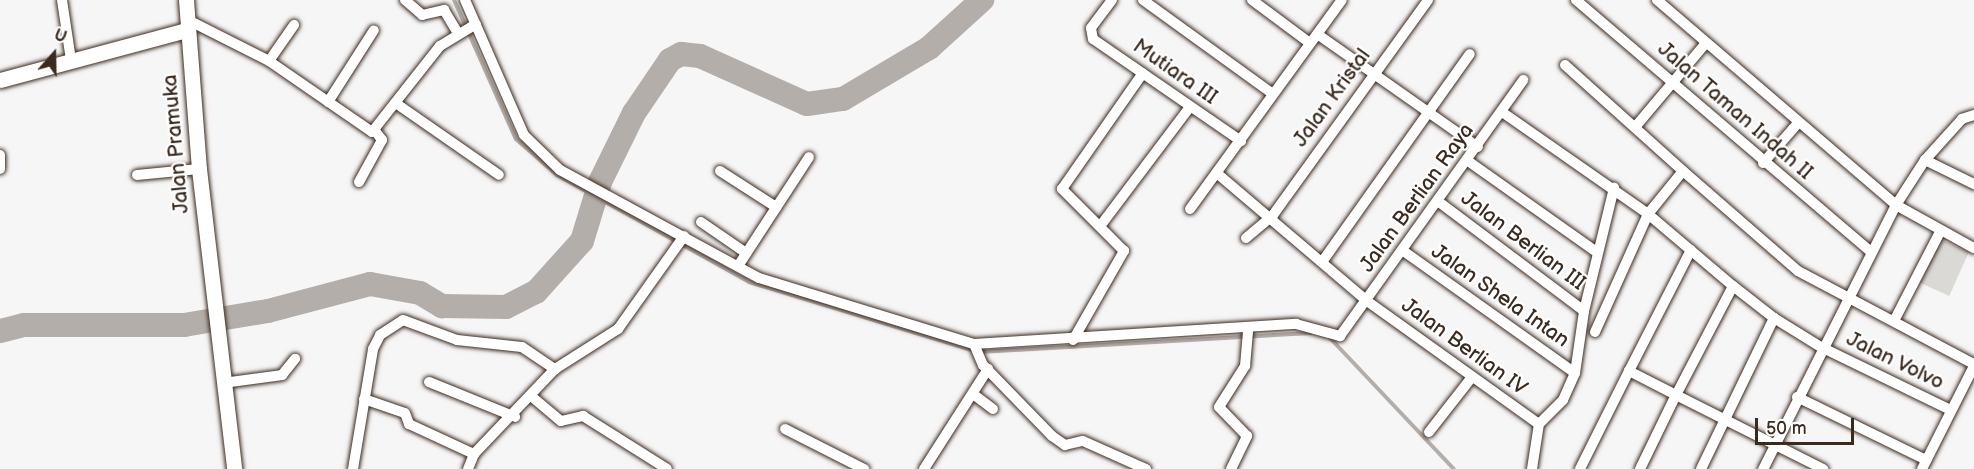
<!DOCTYPE html>
<style>
body{margin:0}
#map{position:relative;width:1974px;height:469px;overflow:hidden;background:#f7f6f6;font-family:"Balsamiq Sans",sans-serif}
div>[style]{position:absolute}
[style*='--x']{left:calc(var(--x)*1px);top:calc(var(--y)*1px);width:calc(var(--w)*1px);rotate:calc(var(--a)*1deg)}
.green>*{inset:0;background:#dbd9d6;transform-origin:0 0}
.stream>*{height:4px;margin:-2px;padding:0 2px;transform-origin:2px;border-radius:2px;background:#b4aeaa}
.river>*{height:24px;margin:-12px;padding:0 12px;transform-origin:12px;border-radius:12px;background:#b4aeaa}
.roads{filter:drop-shadow(0 0 2px #3b2a1e) drop-shadow(0 0 2px #3b2a1e)}
.street>*{height:10px;margin:-5px;padding:0 5px;transform-origin:5px;border-radius:5px;background:#fff}
.secondary>*{height:15px;margin:-7.5px;padding:0 7.5px;transform-origin:7.5px;border-radius:7.5px;background:#fff}
span{translate:-50% -50%;white-space:nowrap;text-align:center;line-height:1.15;-webkit-text-stroke:4.5px #fff;paint-order:stroke}
.street-label{font-size:21px;color:#3b2a1e}
.north{position:absolute;left:24px;top:24px;width:60px;height:60px;-webkit-text-stroke:4px #fff;paint-order:stroke;rotate:20deg;font-size:16px;font-weight:700;line-height:24px;text-align:center;color:#3b2a1e}
.north::after{content:'';display:block;margin:auto;width:21px;height:27px;background:#3b2a1e;clip-path:polygon(50% 0,100% 100%,50% 72%,0 100%)}
.scale{position:absolute;left:1755px;top:418px;width:99px;height:27px;box-sizing:border-box;border:3px solid #3b2a1e;border-top:0;padding-left:8px;font-size:18px;line-height:21px;white-space:nowrap;color:#3b2a1e;-webkit-text-stroke:4px #fff;paint-order:stroke}
</style>
<div id="map">
<div class="green">
<div style="left:1935px;top:237px;width:37px;height:48px;rotate:24deg"></div>
</div>
<div class="stream">
<div style="--x:454;--y:0;--w:152;--a:66"></div>
<div style="--x:516;--y:139;--w:55;--a:41.3"></div>
<div style="--x:557;--y:175;--w:220;--a:29.1"></div>
<div style="--x:749;--y:282;--w:232;--a:17"></div>
<div style="--x:1330;--y:338;--w:180;--a:46.6"></div>
<div style="--x:980;--y:352;--w:332;--a:-3.3"></div>
</div>
<div class="river">
<div style="--x:0;--y:331;--w:25;--a:-14"></div>
<div style="--x:24;--y:325;--w:160;--a:0"></div>
<div style="--x:184;--y:325;--w:85;--a:-9.5"></div>
<div style="--x:268;--y:311;--w:106;--a:-14.8"></div>
<div style="--x:370;--y:284;--w:51;--a:10.2"></div>
<div style="--x:420;--y:293;--w:26;--a:31"></div>
<div style="--x:442;--y:306;--w:64;--a:0.9"></div>
<div style="--x:506;--y:307;--w:34;--a:-27"></div>
<div style="--x:536;--y:292;--w:69;--a:-48"></div>
<div style="--x:582;--y:241;--w:62;--a:-73"></div>
<div style="--x:600;--y:182;--w:77;--a:-63.8"></div>
<div style="--x:634;--y:113;--w:64;--a:-55.8"></div>
<div style="--x:670;--y:60;--w:13;--a:-29"></div>
<div style="--x:681;--y:54;--w:19;--a:6"></div>
<div style="--x:700;--y:56;--w:117;--a:24.2"></div>
<div style="--x:807;--y:104;--w:36;--a:-8"></div>
<div style="--x:843;--y:99;--w:100;--a:-30.7"></div>
<div style="--x:929;--y:48;--w:72;--a:-42.2"></div>
</div>
<div class="roads">
<div class="street">
<div style="--x:62;--y:0;--w:61;--a:81.5"></div>
<div style="--x:405;--y:0;--w:23;--a:41"></div>
<div style="--x:422;--y:15;--w:23;--a:-13"></div>
<div style="--x:444;--y:10;--w:27;--a:59"></div>
<div style="--x:465;--y:0;--w:147;--a:66.4"></div>
<div style="--x:524;--y:135;--w:50;--a:44.2"></div>
<div style="--x:560;--y:170;--w:226;--a:28.5"></div>
<div style="--x:759;--y:278;--w:225;--a:17.1"></div>
<div style="--x:974;--y:344;--w:323;--a:-3.6"></div>
<div style="--x:1296;--y:324;--w:46;--a:15.3"></div>
<div style="--x:1340;--y:336;--w:315;--a:-54.4"></div>
<div style="--x:1112;--y:0;--w:35;--a:127"></div>
<div style="--x:1091;--y:28;--w:11;--a:80"></div>
<div style="--x:1093;--y:39;--w:180;--a:34.6"></div>
<div style="--x:1143;--y:0;--w:160;--a:35.9"></div>
<div style="--x:1252;--y:0;--w:72;--a:36.6"></div>
<div style="--x:1576;--y:0;--w:385;--a:40.5"></div>
<div style="--x:1657;--y:0;--w:315;--a:40.6"></div>
<div style="--x:1896;--y:205;--w:296;--a:116.7"></div>
<div style="--x:188;--y:20;--w:91;--a:26.8"></div>
<div style="--x:269;--y:61;--w:125;--a:34.6"></div>
<div style="--x:372;--y:132;--w:110;--a:-51.7"></div>
<div style="--x:440;--y:46;--w:42;--a:-31.4"></div>
<div style="--x:1320;--y:36;--w:193;--a:35.1"></div>
<div style="--x:269;--y:61;--w:44;--a:-55.2"></div>
<div style="--x:1565;--y:65;--w:159;--a:41.9"></div>
<div style="--x:328;--y:102;--w:85;--a:-57.4"></div>
<div style="--x:397;--y:104;--w:124;--a:34.8"></div>
<div style="--x:1502;--y:112;--w:178;--a:34.9"></div>
<div style="--x:1648;--y:214;--w:111;--a:40.3"></div>
<div style="--x:1733;--y:286;--w:123;--a:117.6"></div>
<div style="--x:1676;--y:395;--w:53;--a:-152.9"></div>
<div style="--x:1629;--y:371;--w:110;--a:116.6"></div>
<div style="--x:1974;--y:115;--w:13;--a:162"></div>
<div style="--x:1962;--y:119;--w:55;--a:132.1"></div>
<div style="--x:1925;--y:160;--w:55;--a:26.1"></div>
<div style="--x:1636;--y:126;--w:109;--a:-49.9"></div>
<div style="--x:0;--y:155;--w:14;--a:90"></div>
<div style="--x:1925;--y:160;--w:54;--a:122.8"></div>
<div style="--x:1896;--y:205;--w:89;--a:28.9"></div>
<div style="--x:1468;--y:161;--w:159;--a:35.3"></div>
<div style="--x:1763;--y:163;--w:53;--a:-48.8"></div>
<div style="--x:720;--y:171;--w:67;--a:32.7"></div>
<div style="--x:137;--y:175;--w:62;--a:-5.5"></div>
<div style="--x:1219;--y:175;--w:194;--a:40.4"></div>
<div style="--x:1367;--y:301;--w:211;--a:35.6"></div>
<div style="--x:359;--y:182;--w:48;--a:-61.3"></div>
<div style="--x:382;--y:140;--w:10;--a:-127"></div>
<div style="--x:1439;--y:202;--w:181;--a:36.9"></div>
<div style="--x:1190;--y:209;--w:258;--a:-54"></div>
<div style="--x:701;--y:222;--w:55;--a:34.6"></div>
<div style="--x:1101;--y:225;--w:148;--a:-53"></div>
<div style="--x:1246;--y:238;--w:35;--a:-40"></div>
<div style="--x:1273;--y:215;--w:265;--a:-54.2"></div>
<div style="--x:1402;--y:250;--w:212;--a:35.4"></div>
<div style="--x:1322;--y:262;--w:255;--a:-54.6"></div>
<div style="--x:738;--y:266;--w:130;--a:-56.9"></div>
<div style="--x:1733;--y:286;--w:52;--a:38"></div>
<div style="--x:1894;--y:321;--w:102;--a:-62.7"></div>
<div style="--x:1595;--y:332;--w:129;--a:-65.8"></div>
<div style="--x:1648;--y:214;--w:55;--a:-50.9"></div>
<div style="--x:1683;--y:171;--w:152;--a:41"></div>
<div style="--x:1798;--y:271;--w:199;--a:27.9"></div>
<div style="--x:1073;--y:340;--w:103;--a:-60.2"></div>
<div style="--x:1124;--y:251;--w:88;--a:-135"></div>
<div style="--x:1062;--y:189;--w:141;--a:-55.1"></div>
<div style="--x:974;--y:344;--w:23;--a:67"></div>
<div style="--x:983;--y:365;--w:99;--a:45.8"></div>
<div style="--x:1052;--y:436;--w:16;--a:35"></div>
<div style="--x:1065;--y:445;--w:18;--a:-13"></div>
<div style="--x:1083;--y:441;--w:69;--a:24"></div>
<div style="--x:1629;--y:371;--w:136;--a:-62.9"></div>
<div style="--x:429;--y:382;--w:93;--a:22.1"></div>
<div style="--x:223;--y:383;--w:60;--a:-7.7"></div>
<div style="--x:282;--y:375;--w:21;--a:-51"></div>
<div style="--x:973;--y:394;--w:25;--a:37"></div>
<div style="--x:531;--y:396;--w:39;--a:40"></div>
<div style="--x:561;--y:421;--w:23;--a:-13"></div>
<div style="--x:583;--y:416;--w:99;--a:32.2"></div>
<div style="--x:1797;--y:397;--w:144;--a:26"></div>
<div style="--x:364;--y:399;--w:43;--a:18.9"></div>
<div style="--x:405;--y:413;--w:12;--a:70"></div>
<div style="--x:409;--y:424;--w:72;--a:24.8"></div>
<div style="--x:785;--y:429;--w:89;--a:26.9"></div>
<div style="--x:1429;--y:432;--w:70;--a:-52"></div>
<div style="--x:353;--y:469;--w:122;--a:-80.5"></div>
<div style="--x:373;--y:349;--w:16;--a:-63"></div>
<div style="--x:380;--y:335;--w:27;--a:-33"></div>
<div style="--x:403;--y:320;--w:58;--a:20.3"></div>
<div style="--x:457;--y:340;--w:65;--a:6.1"></div>
<div style="--x:522;--y:347;--w:40;--a:34"></div>
<div style="--x:468;--y:469;--w:16;--a:-68"></div>
<div style="--x:474;--y:454;--w:117;--a:-46.4"></div>
<div style="--x:555;--y:369;--w:75;--a:-32.4"></div>
<div style="--x:618;--y:329;--w:114;--a:-54.6"></div>
<div style="--x:924;--y:469;--w:119;--a:-57.4"></div>
<div style="--x:1231;--y:469;--w:37;--a:-64"></div>
<div style="--x:1247;--y:436;--w:40;--a:-134"></div>
<div style="--x:1219;--y:407;--w:49;--a:-57.6"></div>
<div style="--x:1245;--y:366;--w:38;--a:-85"></div>
<div style="--x:1532;--y:469;--w:46;--a:-81.2"></div>
<div style="--x:1539;--y:424;--w:34;--a:-45"></div>
<div style="--x:1563;--y:400;--w:30;--a:-66"></div>
<div style="--x:1575;--y:373;--w:63;--a:-81.7"></div>
<div style="--x:1584;--y:311;--w:127;--a:-76.3"></div>
<div style="--x:1640;--y:469;--w:82;--a:-64.1"></div>
<div style="--x:1676;--y:395;--w:165;--a:26.7"></div>
<div style="--x:1701;--y:469;--w:168;--a:-64.2"></div>
<div style="--x:1774;--y:318;--w:55;--a:31.7"></div>
<div style="--x:1821;--y:347;--w:144;--a:25.9"></div>
<div style="--x:1922;--y:469;--w:115;--a:-63.2"></div>
</div>
<div class="secondary">
<div style="--x:186;--y:0;--w:169;--a:85.6"></div>
<div style="--x:199;--y:169;--w:302;--a:83.3"></div>
<div style="--x:0;--y:80;--w:194;--a:-15"></div>
</div>
</div>
<div class="street-label">
<span style="left:1175px;top:72px;rotate:35deg">Mutiara III</span>
<span style="left:1332px;top:98px;rotate:-54deg">Jalan Kristal</span>
<span style="left:1735px;top:111px;rotate:41deg">Jalan Taman Indah II</span>
<span style="left:176px;top:144px;rotate:-95deg">Jalan Pramuka</span>
<span style="left:1417px;top:198px;rotate:-54deg">Jalan Berlian Raya</span>
<span style="left:1523px;top:241px;rotate:37deg">Jalan Berlian III</span>
<span style="left:1500px;top:296px;rotate:35deg">Jalan Shela Intan</span>
<span style="left:1464px;top:347px;rotate:36deg">Jalan Berlian IV</span>
<span style="left:1895px;top:361px;rotate:26deg">Jalan Volvo</span>
</div>
<div class="north">U</div>
<div class="scale">50 m</div>
</div>
